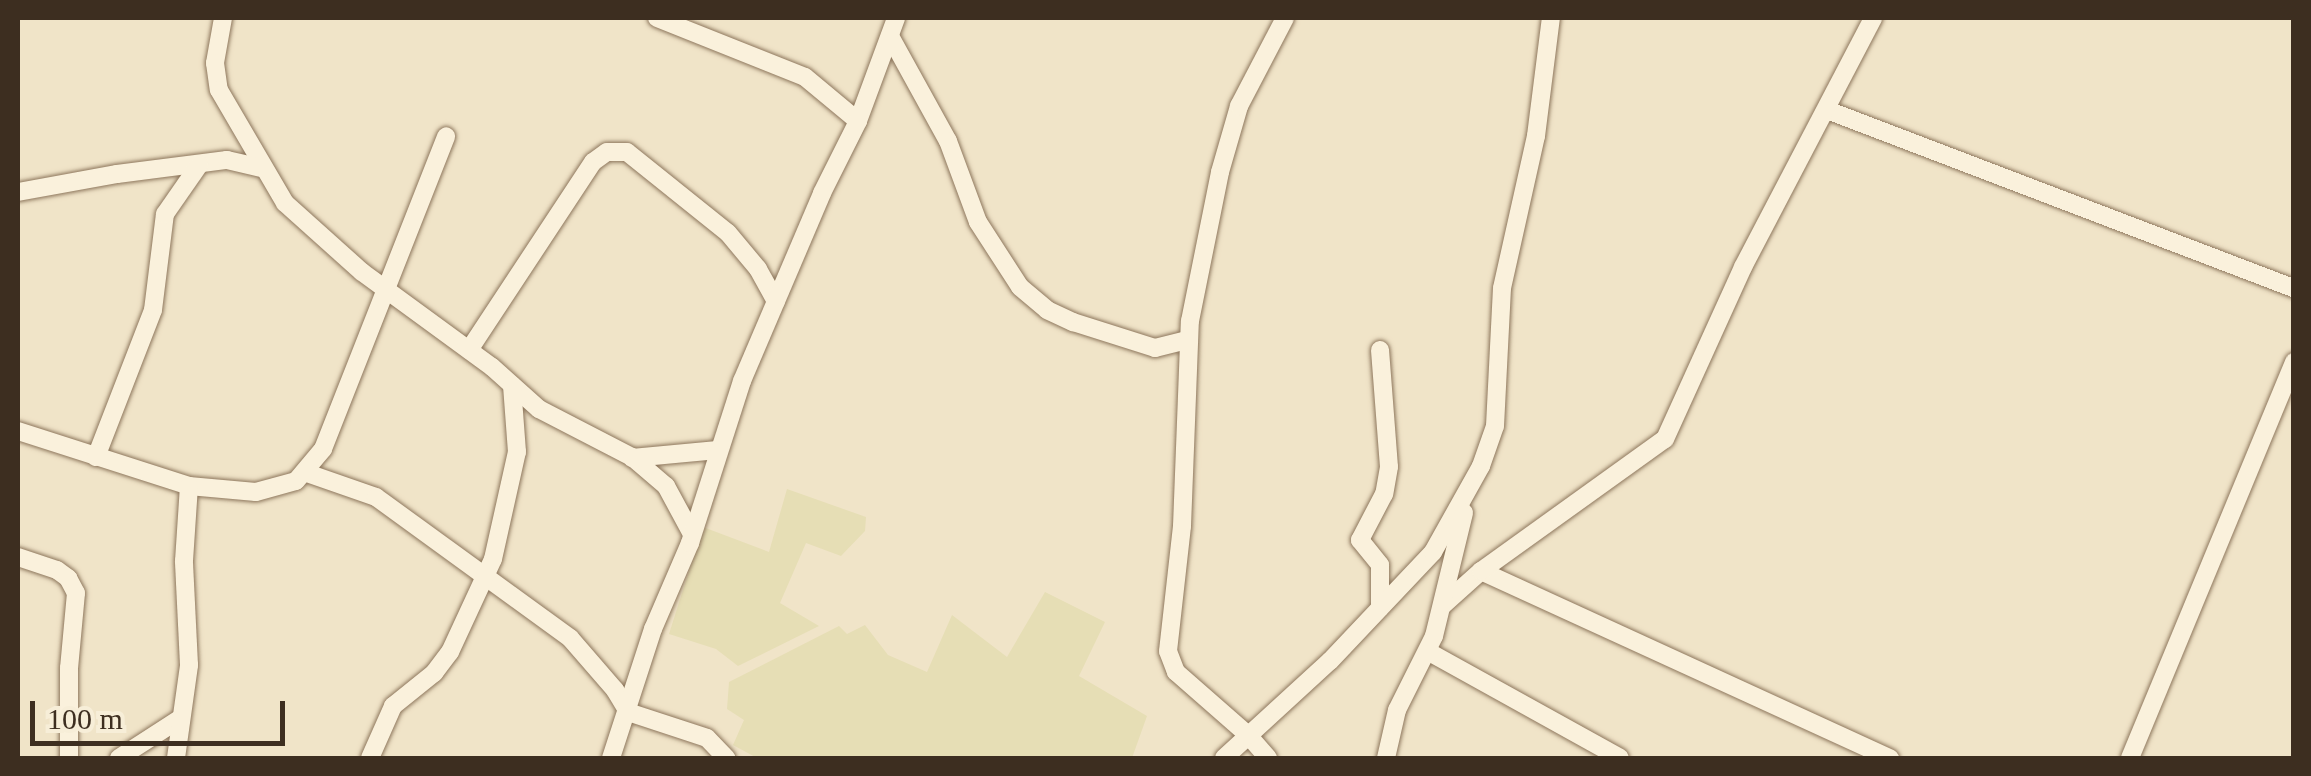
<!DOCTYPE html>
<style>
body{margin:0}
#map{position:relative;width:2311px;height:776px;overflow:hidden;background:#f0e4c8;font-family:Georgia,serif}
div>[style]{position:absolute}
[style*='--x']{left:calc(var(--x)*1px);top:calc(var(--y)*1px);width:calc(var(--w)*1px);rotate:calc(var(--a)*1deg)}
.farmland>*{inset:0;background:#e6deb5}
.roads{filter:drop-shadow(0 0 2px #8d765c) drop-shadow(0 0 2px #8d765c)}
.minor>*{height:18px;margin:-9px;padding:0 9px;transform-origin:9px;border-radius:9px;background:#faf1dc}
span{translate:-50% -50%;white-space:nowrap;text-align:center;line-height:1.15;-webkit-text-stroke:10px #f7eed8;paint-order:stroke}
.frame{position:absolute;inset:0;border:20px solid #3d2e20;pointer-events:none}
.scale{position:absolute;left:30px;top:701px;width:255px;height:45px;box-sizing:border-box;border:5px solid #3d2e20;border-top:0;padding-left:12px;font-size:30px;line-height:35px;white-space:nowrap;color:#3d2e20;-webkit-text-stroke:8px #f7eed8;paint-order:stroke}
</style>
<div id="map">
<div class="farmland">
<div style="clip-path:polygon(787px 489px,866px 517px,865px 531px,841px 556px,806px 543px,780px 603px,819px 626px,738px 666px,716px 649px,669px 634px,703px 527px,769px 552px)"></div>
<div style="clip-path:polygon(1045px 592px,1105px 622px,1079px 676px,1147px 716px,1132px 758px,757px 758px,733px 745px,744px 720px,727px 709px,729px 682px,839px 626px,847px 634px,865px 625px,888px 655px,927px 672px,952px 615px,1007px 657px)"></div>
</div>
<div class="roads">
<div class="minor">
<div style="--x:223;--y:18;--w:46;--a:100.1"></div>
<div style="--x:215;--y:63;--w:27;--a:82"></div>
<div style="--x:219;--y:90;--w:131;--a:59.7"></div>
<div style="--x:285;--y:203;--w:103;--a:41.9"></div>
<div style="--x:362;--y:272;--w:161;--a:36.2"></div>
<div style="--x:492;--y:367;--w:63;--a:41.8"></div>
<div style="--x:539;--y:409;--w:105;--a:27.3"></div>
<div style="--x:632;--y:457;--w:45;--a:40.5"></div>
<div style="--x:666;--y:486;--w:55;--a:61.6"></div>
<div style="--x:657;--y:18;--w:159;--a:21.7"></div>
<div style="--x:805;--y:77;--w:69;--a:39.7"></div>
<div style="--x:890;--y:36;--w:120;--a:61.1"></div>
<div style="--x:948;--y:141;--w:86;--a:69.7"></div>
<div style="--x:978;--y:222;--w:77;--a:57.1"></div>
<div style="--x:1020;--y:287;--w:35;--a:40"></div>
<div style="--x:1047;--y:310;--w:29;--a:25"></div>
<div style="--x:1073;--y:322;--w:86;--a:17.6"></div>
<div style="--x:1155;--y:348;--w:34;--a:-14"></div>
<div style="--x:1827;--y:110;--w:500;--a:20.9"></div>
<div style="--x:18;--y:192;--w:101;--a:-10.3"></div>
<div style="--x:117;--y:174;--w:111;--a:-7.3"></div>
<div style="--x:227;--y:160;--w:35;--a:13"></div>
<div style="--x:469;--y:350;--w:225;--a:-56.6"></div>
<div style="--x:593;--y:162;--w:17;--a:-36"></div>
<div style="--x:607;--y:152;--w:20;--a:0"></div>
<div style="--x:627;--y:152;--w:129;--a:38.7"></div>
<div style="--x:728;--y:233;--w:47;--a:50.2"></div>
<div style="--x:758;--y:269;--w:37;--a:61"></div>
<div style="--x:1380;--y:350;--w:117;--a:85.6"></div>
<div style="--x:1389;--y:467;--w:27;--a:100"></div>
<div style="--x:1384;--y:494;--w:52;--a:117.6"></div>
<div style="--x:1360;--y:540;--w:32;--a:51"></div>
<div style="--x:1380;--y:565;--w:43;--a:90"></div>
<div style="--x:18;--y:431;--w:180;--a:17.8"></div>
<div style="--x:189;--y:486;--w:67;--a:5.1"></div>
<div style="--x:256;--y:492;--w:41;--a:-15.4"></div>
<div style="--x:296;--y:481;--w:42;--a:-49.8"></div>
<div style="--x:323;--y:449;--w:336;--a:-68.5"></div>
<div style="--x:96;--y:457;--w:158;--a:-68.8"></div>
<div style="--x:153;--y:310;--w:97;--a:-82.9"></div>
<div style="--x:165;--y:214;--w:60;--a:-55.2"></div>
<div style="--x:632;--y:458;--w:86;--a:-5.3"></div>
<div style="--x:307;--y:473;--w:73;--a:19.2"></div>
<div style="--x:376;--y:497;--w:240;--a:36"></div>
<div style="--x:570;--y:638;--w:69;--a:49.1"></div>
<div style="--x:615;--y:690;--w:26;--a:59"></div>
<div style="--x:628;--y:712;--w:83;--a:18.2"></div>
<div style="--x:707;--y:738;--w:28;--a:46"></div>
<div style="--x:18;--y:557;--w:41;--a:18.4"></div>
<div style="--x:57;--y:570;--w:14;--a:36"></div>
<div style="--x:68;--y:578;--w:17;--a:62"></div>
<div style="--x:76;--y:593;--w:75;--a:95.3"></div>
<div style="--x:69;--y:668;--w:90;--a:90"></div>
<div style="--x:1481;--y:571;--w:450;--a:24.6"></div>
<div style="--x:1442;--y:606;--w:52;--a:-41.9"></div>
<div style="--x:1481;--y:571;--w:226;--a:-35.7"></div>
<div style="--x:1665;--y:439;--w:189;--a:-65.6"></div>
<div style="--x:1743;--y:267;--w:281;--a:-62.4"></div>
<div style="--x:1429;--y:652;--w:218;--a:29"></div>
<div style="--x:119;--y:758;--w:74;--a:-32.8"></div>
<div style="--x:176;--y:758;--w:94;--a:-82"></div>
<div style="--x:189;--y:665;--w:104;--a:-92.8"></div>
<div style="--x:184;--y:561;--w:75;--a:-86.2"></div>
<div style="--x:370;--y:758;--w:57;--a:-66.1"></div>
<div style="--x:393;--y:706;--w:53;--a:-38.8"></div>
<div style="--x:434;--y:673;--w:26;--a:-53"></div>
<div style="--x:450;--y:652;--w:102;--a:-65.2"></div>
<div style="--x:493;--y:559;--w:110;--a:-77.4"></div>
<div style="--x:517;--y:452;--w:67;--a:-94.3"></div>
<div style="--x:611;--y:758;--w:136;--a:-72"></div>
<div style="--x:653;--y:629;--w:94;--a:-66.7"></div>
<div style="--x:690;--y:543;--w:170;--a:-72.2"></div>
<div style="--x:742;--y:381;--w:204;--a:-66.9"></div>
<div style="--x:822;--y:193;--w:80;--a:-63.4"></div>
<div style="--x:858;--y:121;--w:110;--a:-69.7"></div>
<div style="--x:1224;--y:758;--w:144;--a:-42.5"></div>
<div style="--x:1330;--y:661;--w:150;--a:-46.6"></div>
<div style="--x:1433;--y:552;--w:98;--a:-60.8"></div>
<div style="--x:1481;--y:466;--w:42;--a:-70.7"></div>
<div style="--x:1495;--y:426;--w:138;--a:-87.1"></div>
<div style="--x:1502;--y:288;--w:156;--a:-77.4"></div>
<div style="--x:1536;--y:136;--w:119;--a:-82.8"></div>
<div style="--x:1268;--y:758;--w:30;--a:-131"></div>
<div style="--x:1248;--y:735;--w:96;--a:-138.8"></div>
<div style="--x:1176;--y:672;--w:22;--a:-111"></div>
<div style="--x:1168;--y:651;--w:126;--a:-83.6"></div>
<div style="--x:1182;--y:526;--w:205;--a:-87.8"></div>
<div style="--x:1190;--y:321;--w:152;--a:-78.6"></div>
<div style="--x:1220;--y:172;--w:69;--a:-73.9"></div>
<div style="--x:1239;--y:106;--w:99;--a:-62.4"></div>
<div style="--x:1386;--y:758;--w:49;--a:-77.1"></div>
<div style="--x:1397;--y:710;--w:83;--a:-63.4"></div>
<div style="--x:1434;--y:636;--w:127;--a:-76.3"></div>
<div style="--x:2130;--y:758;--w:429;--a:-67.5"></div>
</div>
</div>
<div class="frame"></div>
<div class="scale">100 m</div>
</div>
